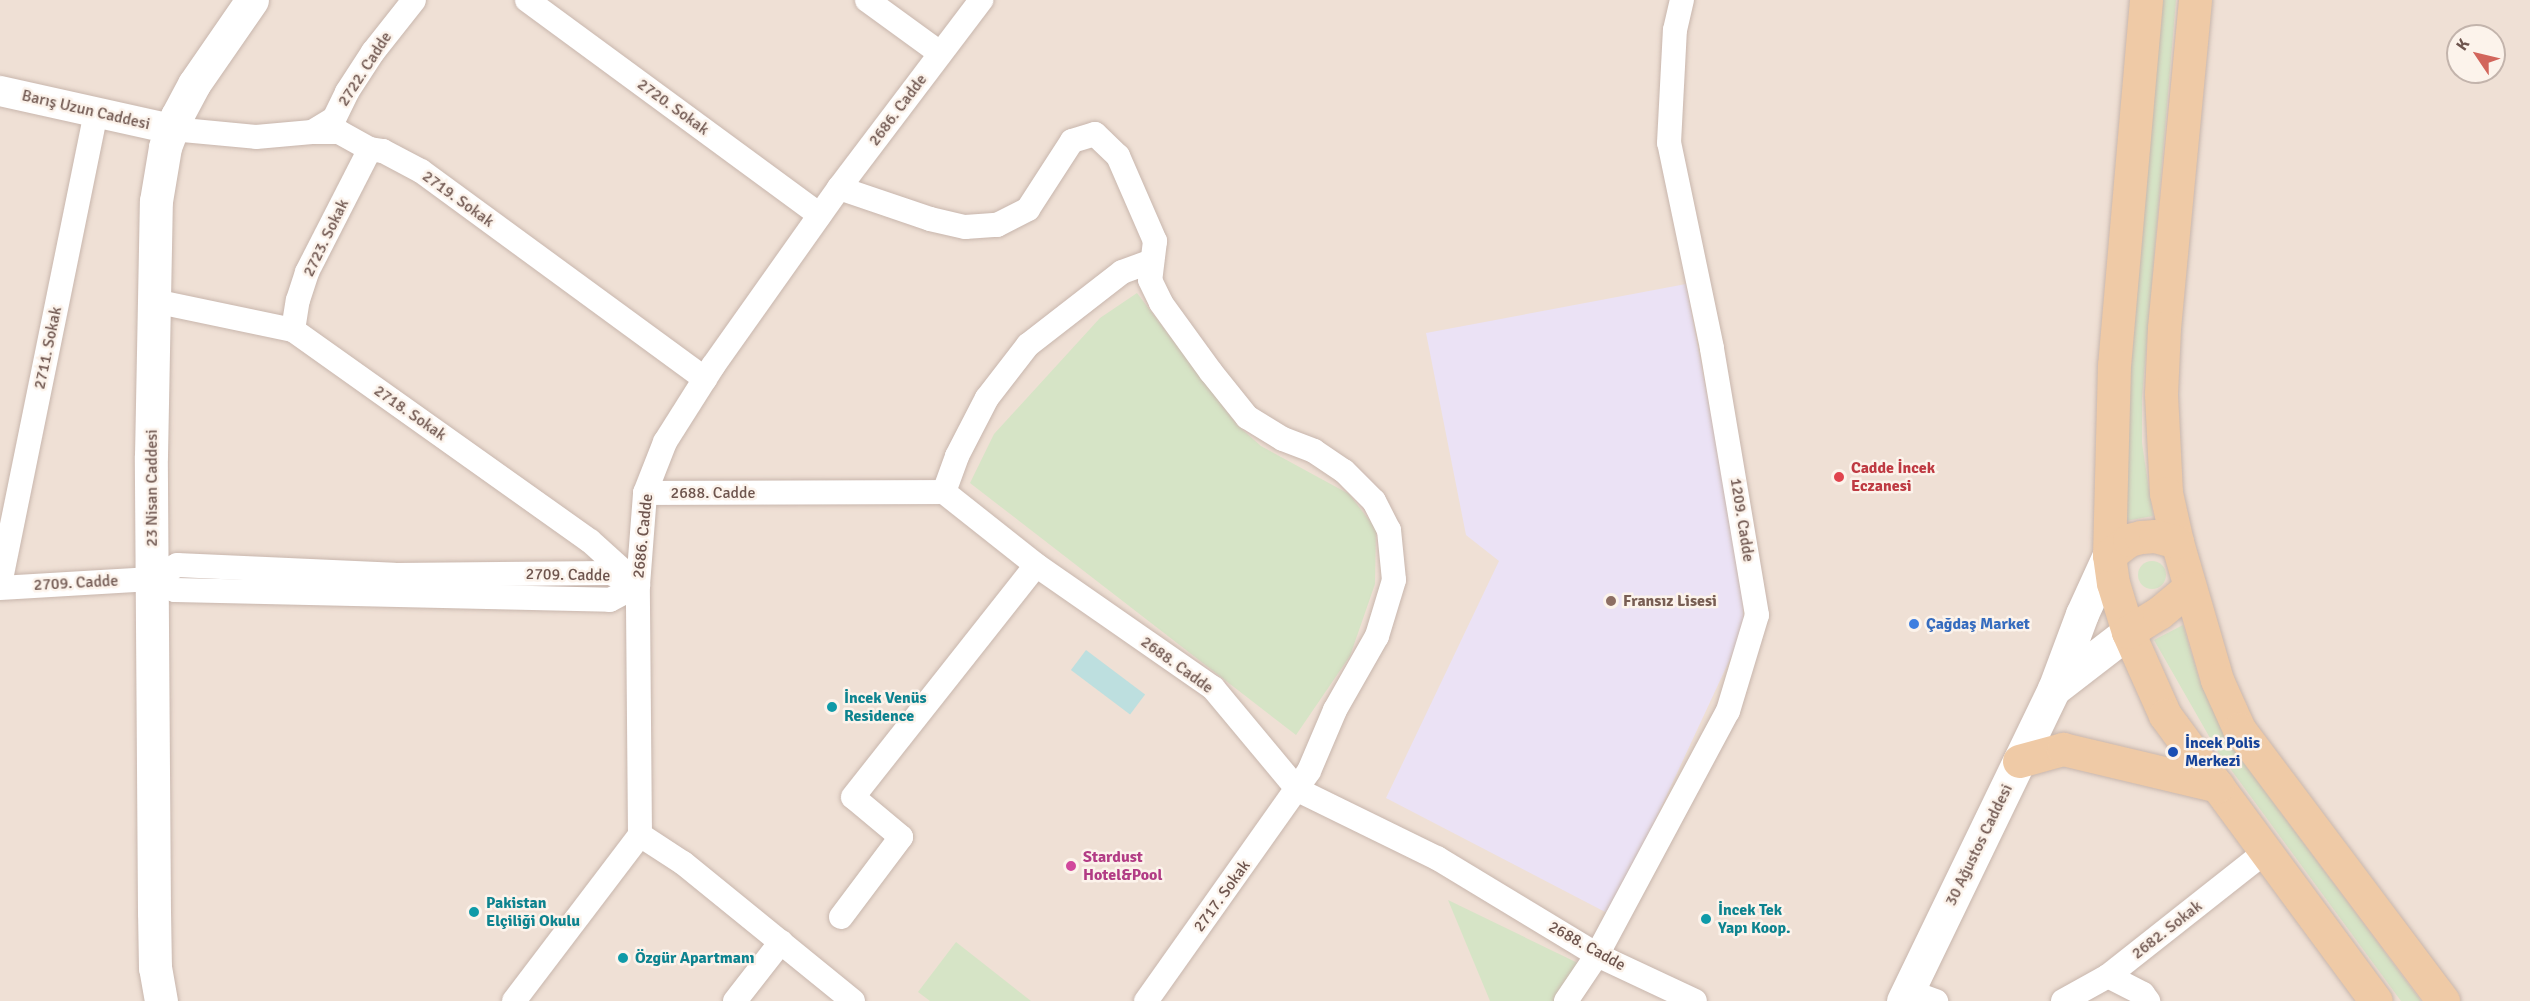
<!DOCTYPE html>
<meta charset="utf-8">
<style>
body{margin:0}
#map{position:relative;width:2530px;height:1001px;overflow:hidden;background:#f9eee5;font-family:Signika,sans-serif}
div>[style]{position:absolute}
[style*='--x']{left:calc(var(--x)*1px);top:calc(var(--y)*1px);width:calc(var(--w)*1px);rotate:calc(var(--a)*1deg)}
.residential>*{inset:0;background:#efe0d5}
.education>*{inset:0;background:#ebe2f5}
.green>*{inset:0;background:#d6e4c6}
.round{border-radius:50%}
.water>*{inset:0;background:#bddfdf;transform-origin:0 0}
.roads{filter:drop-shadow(0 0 2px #c8b6ad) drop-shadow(0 0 2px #c8b6ad)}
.minor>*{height:24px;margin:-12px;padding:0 12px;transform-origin:12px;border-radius:12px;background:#fff}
.tertiary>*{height:30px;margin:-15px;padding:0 15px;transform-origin:15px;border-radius:15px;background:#fff}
.secondary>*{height:33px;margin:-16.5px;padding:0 16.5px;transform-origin:16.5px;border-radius:16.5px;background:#fff}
.primary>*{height:33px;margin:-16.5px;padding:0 16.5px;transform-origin:16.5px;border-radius:16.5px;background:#efcaa6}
.dots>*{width:16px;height:16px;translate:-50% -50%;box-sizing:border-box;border:3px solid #fcf3eb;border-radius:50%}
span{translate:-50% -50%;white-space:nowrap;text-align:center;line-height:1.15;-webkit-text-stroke:5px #fcf3eb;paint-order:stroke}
.street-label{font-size:16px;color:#6e554e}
.health-label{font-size:16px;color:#be3a42;font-weight:700}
.left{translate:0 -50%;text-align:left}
.education-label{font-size:16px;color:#785e54;font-weight:700}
.shop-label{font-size:16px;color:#366cbe;font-weight:700}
.culture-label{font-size:16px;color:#0d838f;font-weight:700}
.transit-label{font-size:16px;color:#164399;font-weight:700}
.hotel-label{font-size:16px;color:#b23c85;font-weight:700}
.north{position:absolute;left:2446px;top:24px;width:60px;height:60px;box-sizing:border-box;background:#fcf3eb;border:2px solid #c3b4ac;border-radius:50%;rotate:305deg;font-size:16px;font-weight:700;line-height:24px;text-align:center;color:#6e554e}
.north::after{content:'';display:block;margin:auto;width:21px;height:27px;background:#d2655b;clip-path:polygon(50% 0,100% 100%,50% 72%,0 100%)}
</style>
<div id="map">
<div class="residential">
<div style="clip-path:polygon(evenodd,0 0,2530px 0,2530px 1001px,0 1001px,0 0,2458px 36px,2494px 36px,2494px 72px,2458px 72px,2458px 36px)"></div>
</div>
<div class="education">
<div style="clip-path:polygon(1686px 284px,1741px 573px,1744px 629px,1611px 915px,1386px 798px,1499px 561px,1466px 535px,1426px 333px)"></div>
</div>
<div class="green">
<div style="clip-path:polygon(2162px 0,2176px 0,2142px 398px,2142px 443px,2153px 516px,2126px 521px,2131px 366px)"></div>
<div style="clip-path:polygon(1137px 293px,1237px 425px,1261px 446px,1349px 494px,1376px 529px,1375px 584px,1350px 656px,1296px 735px,970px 483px,994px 434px,1100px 318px)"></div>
<div class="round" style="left:2138px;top:561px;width:28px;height:28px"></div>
<div style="clip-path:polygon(2183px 625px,2200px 682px,2235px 751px,2421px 1001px,2401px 1001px,2218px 752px,2154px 640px)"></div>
<div style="clip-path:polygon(1448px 900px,1584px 966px,1558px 1001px,1490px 1001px)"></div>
<div style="clip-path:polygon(956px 942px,1031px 1001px,930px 1001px,918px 992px)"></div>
</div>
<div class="water">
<div style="left:1086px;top:650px;width:74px;height:25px;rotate:37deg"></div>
</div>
<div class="roads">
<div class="minor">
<div style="--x:527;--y:0;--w:363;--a:36.3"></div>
<div style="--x:867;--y:0;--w:90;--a:36"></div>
<div style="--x:172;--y:129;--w:84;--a:5.4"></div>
<div style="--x:256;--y:137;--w:56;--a:-5.1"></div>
<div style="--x:312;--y:132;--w:27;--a:0"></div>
<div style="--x:339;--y:132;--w:35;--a:29"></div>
<div style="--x:370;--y:149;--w:13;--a:9"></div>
<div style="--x:383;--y:151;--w:43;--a:27.8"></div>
<div style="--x:421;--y:171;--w:352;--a:36.2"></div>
<div style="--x:312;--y:132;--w:26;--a:-31"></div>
<div style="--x:334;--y:119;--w:30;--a:-64"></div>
<div style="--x:347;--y:92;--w:48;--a:-57"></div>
<div style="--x:373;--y:52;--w:66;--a:-51.7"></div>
<div style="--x:839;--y:188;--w:96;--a:18.8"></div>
<div style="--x:930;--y:219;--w:36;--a:13"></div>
<div style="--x:965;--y:227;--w:32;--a:-4"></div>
<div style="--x:997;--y:225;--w:35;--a:-27"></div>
<div style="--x:1028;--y:209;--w:81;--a:-57.1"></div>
<div style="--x:1072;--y:141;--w:24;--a:-17"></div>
<div style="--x:1095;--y:134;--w:32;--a:44"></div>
<div style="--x:1118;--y:156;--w:93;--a:66.5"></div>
<div style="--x:1155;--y:241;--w:39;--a:97"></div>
<div style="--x:1150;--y:280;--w:25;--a:64"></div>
<div style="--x:1161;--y:303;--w:85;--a:54.1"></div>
<div style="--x:1211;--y:372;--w:58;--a:51.3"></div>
<div style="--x:1247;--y:417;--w:42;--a:31.4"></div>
<div style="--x:1283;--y:439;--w:33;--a:21"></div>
<div style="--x:1314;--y:451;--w:36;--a:34"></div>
<div style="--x:1344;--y:471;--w:42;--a:45"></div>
<div style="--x:1374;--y:501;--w:33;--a:63"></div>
<div style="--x:1389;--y:530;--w:50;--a:84.3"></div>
<div style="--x:1394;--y:580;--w:59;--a:106.9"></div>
<div style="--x:1377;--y:636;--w:85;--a:119.6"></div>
<div style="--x:1335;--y:710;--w:66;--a:113.1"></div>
<div style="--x:1309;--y:771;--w:282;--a:125.3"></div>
<div style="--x:154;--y:301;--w:142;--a:11.8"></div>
<div style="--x:293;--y:330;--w:364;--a:35.4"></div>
<div style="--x:590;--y:541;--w:57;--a:42.1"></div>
<div style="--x:293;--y:330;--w:30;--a:-81"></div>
<div style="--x:298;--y:300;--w:29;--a:-72"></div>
<div style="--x:307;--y:272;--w:138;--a:-62.9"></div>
<div style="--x:944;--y:492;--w:38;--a:-70"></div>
<div style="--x:957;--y:456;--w:65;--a:-62.7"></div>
<div style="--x:987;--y:398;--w:67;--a:-52.3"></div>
<div style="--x:1028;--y:345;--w:119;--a:-37.8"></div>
<div style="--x:1122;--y:272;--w:32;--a:-20"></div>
<div style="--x:645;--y:493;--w:299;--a:-0.2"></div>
<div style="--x:944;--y:492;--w:117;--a:38.4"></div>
<div style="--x:1036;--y:565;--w:216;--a:34.8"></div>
<div style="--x:1213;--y:688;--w:133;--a:50.2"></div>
<div style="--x:1298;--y:790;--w:155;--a:26.1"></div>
<div style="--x:1437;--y:858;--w:187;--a:31.2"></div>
<div style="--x:1597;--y:955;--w:108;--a:25.1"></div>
<div style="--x:152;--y:579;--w:25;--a:26"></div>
<div style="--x:175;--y:590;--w:435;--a:1.3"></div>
<div style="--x:610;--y:600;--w:32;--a:-28"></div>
<div style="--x:0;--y:584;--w:482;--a:-78.5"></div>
<div style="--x:0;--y:588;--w:152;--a:-3.4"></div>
<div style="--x:152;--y:579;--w:29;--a:-29"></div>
<div style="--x:177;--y:565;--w:217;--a:2.6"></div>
<div style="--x:394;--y:575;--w:216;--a:-0.5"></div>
<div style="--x:610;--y:573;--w:30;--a:23"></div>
<div style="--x:841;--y:917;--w:100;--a:-53.1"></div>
<div style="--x:901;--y:837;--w:62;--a:-140.2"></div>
<div style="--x:853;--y:797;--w:295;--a:-51.7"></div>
<div style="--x:2108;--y:976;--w:39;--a:27"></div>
<div style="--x:2143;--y:994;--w:9;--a:54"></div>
<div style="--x:1908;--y:991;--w:30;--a:20"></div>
<div style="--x:514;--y:1001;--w:208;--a:-52.8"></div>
<div style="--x:735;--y:1001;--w:75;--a:-52.1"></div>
<div style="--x:853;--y:1001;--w:219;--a:-140.9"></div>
<div style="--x:683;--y:863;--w:51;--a:-146.9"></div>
<div style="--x:640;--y:835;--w:250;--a:-90.5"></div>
<div style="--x:638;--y:585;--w:92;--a:-85.6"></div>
<div style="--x:645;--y:493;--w:55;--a:-68.6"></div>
<div style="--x:665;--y:442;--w:90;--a:-57.7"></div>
<div style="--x:713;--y:366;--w:218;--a:-54.7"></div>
<div style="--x:839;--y:188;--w:236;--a:-52.9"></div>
<div style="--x:1566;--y:1001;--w:55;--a:-56"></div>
<div style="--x:1597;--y:955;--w:277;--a:-61.8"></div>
<div style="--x:1728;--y:711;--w:100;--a:-73.2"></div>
<div style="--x:1757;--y:615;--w:271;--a:-99.6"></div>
<div style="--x:1712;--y:348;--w:209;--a:-101.8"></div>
<div style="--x:1669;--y:143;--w:113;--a:-87"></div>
<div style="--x:1675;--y:30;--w:31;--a:-77"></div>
<div style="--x:2063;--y:1001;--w:51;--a:-29.1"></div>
<div style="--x:2108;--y:976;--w:201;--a:-38.3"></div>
</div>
<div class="tertiary">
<div style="--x:0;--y:91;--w:176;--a:12.5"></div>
</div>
<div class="secondary">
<div style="--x:2054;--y:689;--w:93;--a:-37.6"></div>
<div style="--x:161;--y:1001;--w:34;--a:-100"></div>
<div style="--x:155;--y:968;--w:55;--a:-91"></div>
<div style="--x:154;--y:913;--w:457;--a:-90.4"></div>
<div style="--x:151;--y:456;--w:255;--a:-88.9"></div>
<div style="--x:156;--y:201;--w:55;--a:-80.5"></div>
<div style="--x:165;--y:147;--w:33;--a:-69"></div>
<div style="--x:177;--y:116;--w:36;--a:-62"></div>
<div style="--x:194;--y:84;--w:102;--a:-55.4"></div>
<div style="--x:1903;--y:1001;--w:347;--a:-64.2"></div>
<div style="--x:2054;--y:689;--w:80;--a:-69.5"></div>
<div style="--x:2082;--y:614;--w:65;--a:-65.4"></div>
</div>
<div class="primary">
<div style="--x:2146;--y:0;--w:366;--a:95"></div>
<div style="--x:2114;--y:365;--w:190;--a:91.5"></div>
<div style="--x:2109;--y:555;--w:28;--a:82"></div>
<div style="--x:2113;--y:583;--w:51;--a:73"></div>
<div style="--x:2128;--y:632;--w:91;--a:66"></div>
<div style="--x:2165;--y:715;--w:355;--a:53.6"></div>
<div style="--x:2195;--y:0;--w:329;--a:95.4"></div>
<div style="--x:2164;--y:328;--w:66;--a:92.6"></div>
<div style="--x:2161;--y:394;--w:99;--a:87.1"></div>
<div style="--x:2166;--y:493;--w:50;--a:77.3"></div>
<div style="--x:2177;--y:542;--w:144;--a:73.8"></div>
<div style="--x:2217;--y:680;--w:54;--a:65.8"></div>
<div style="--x:2239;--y:729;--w:340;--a:53.1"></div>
<div style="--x:2109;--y:555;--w:25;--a:-37"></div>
<div style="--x:2129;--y:540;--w:12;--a:-14"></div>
<div style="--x:2141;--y:537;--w:14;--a:-4"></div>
<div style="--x:2155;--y:536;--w:23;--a:15"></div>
<div style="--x:2128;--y:632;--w:36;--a:-32"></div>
<div style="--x:2159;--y:613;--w:39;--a:-40"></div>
<div style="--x:2019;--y:761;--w:46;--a:-15.3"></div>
<div style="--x:2063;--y:749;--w:159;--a:13.4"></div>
</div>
</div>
<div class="dots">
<div style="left:1839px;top:477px;background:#e0444e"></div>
<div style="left:1611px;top:601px;background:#8d6e63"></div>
<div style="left:1914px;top:624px;background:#3f7fe0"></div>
<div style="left:832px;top:707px;background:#0f9aa8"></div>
<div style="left:2173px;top:752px;background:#1a4fb4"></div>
<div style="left:1071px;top:866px;background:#d1479c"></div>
<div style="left:474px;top:912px;background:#0f9aa8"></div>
<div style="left:1706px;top:919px;background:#0f9aa8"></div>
<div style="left:623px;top:958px;background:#0f9aa8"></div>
</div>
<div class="street-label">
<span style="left:365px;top:69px;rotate:-57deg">2722. Cadde</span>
<span style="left:673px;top:107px;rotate:36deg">2720. Sokak</span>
<span style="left:86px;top:110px;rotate:13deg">Barış Uzun Caddesi</span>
<span style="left:898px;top:110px;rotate:-53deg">2686. Cadde</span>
<span style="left:458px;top:199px;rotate:36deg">2719. Sokak</span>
<span style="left:326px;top:238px;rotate:-64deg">2723. Sokak</span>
<span style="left:48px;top:348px;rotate:-78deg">2711. Sokak</span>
<span style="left:410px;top:413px;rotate:35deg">2718. Sokak</span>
<span style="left:152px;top:488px;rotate:-90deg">23 Nisan Caddesi</span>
<span style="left:713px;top:493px">2688. Cadde</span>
<span style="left:1742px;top:520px;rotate:81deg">1209. Cadde</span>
<span style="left:643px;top:536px;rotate:-84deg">2686. Cadde</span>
<span style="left:568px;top:575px;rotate:1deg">2709. Cadde</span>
<span style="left:76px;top:583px;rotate:-3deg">2709. Cadde</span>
<span style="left:1177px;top:665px;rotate:36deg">2688. Cadde</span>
<span style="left:1979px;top:845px;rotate:-64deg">30 Ağustos Caddesi</span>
<span style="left:1222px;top:896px;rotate:-54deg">2717. Sokak</span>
<span style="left:2167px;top:930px;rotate:-38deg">2682. Sokak</span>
<span style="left:1587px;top:946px;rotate:29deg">2688. Cadde</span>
</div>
<div class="health-label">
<span class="left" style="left:1851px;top:477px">Cadde İncek<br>Eczanesi</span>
</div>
<div class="education-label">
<span class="left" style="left:1623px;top:601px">Fransız Lisesi</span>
</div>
<div class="shop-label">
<span class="left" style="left:1926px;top:624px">Çağdaş Market</span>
</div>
<div class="culture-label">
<span class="left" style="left:844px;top:707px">İncek Venüs<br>Residence</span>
<span class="left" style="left:486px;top:912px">Pakistan<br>Elçiliği Okulu</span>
<span class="left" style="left:1718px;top:919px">İncek Tek<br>Yapı Koop.</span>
<span class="left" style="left:635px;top:958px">Özgür Apartmanı</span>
</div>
<div class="transit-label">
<span class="left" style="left:2185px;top:752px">İncek Polis<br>Merkezi</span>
</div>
<div class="hotel-label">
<span class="left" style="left:1083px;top:866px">Stardust<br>Hotel&amp;Pool</span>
</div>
<div class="north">K</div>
</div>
